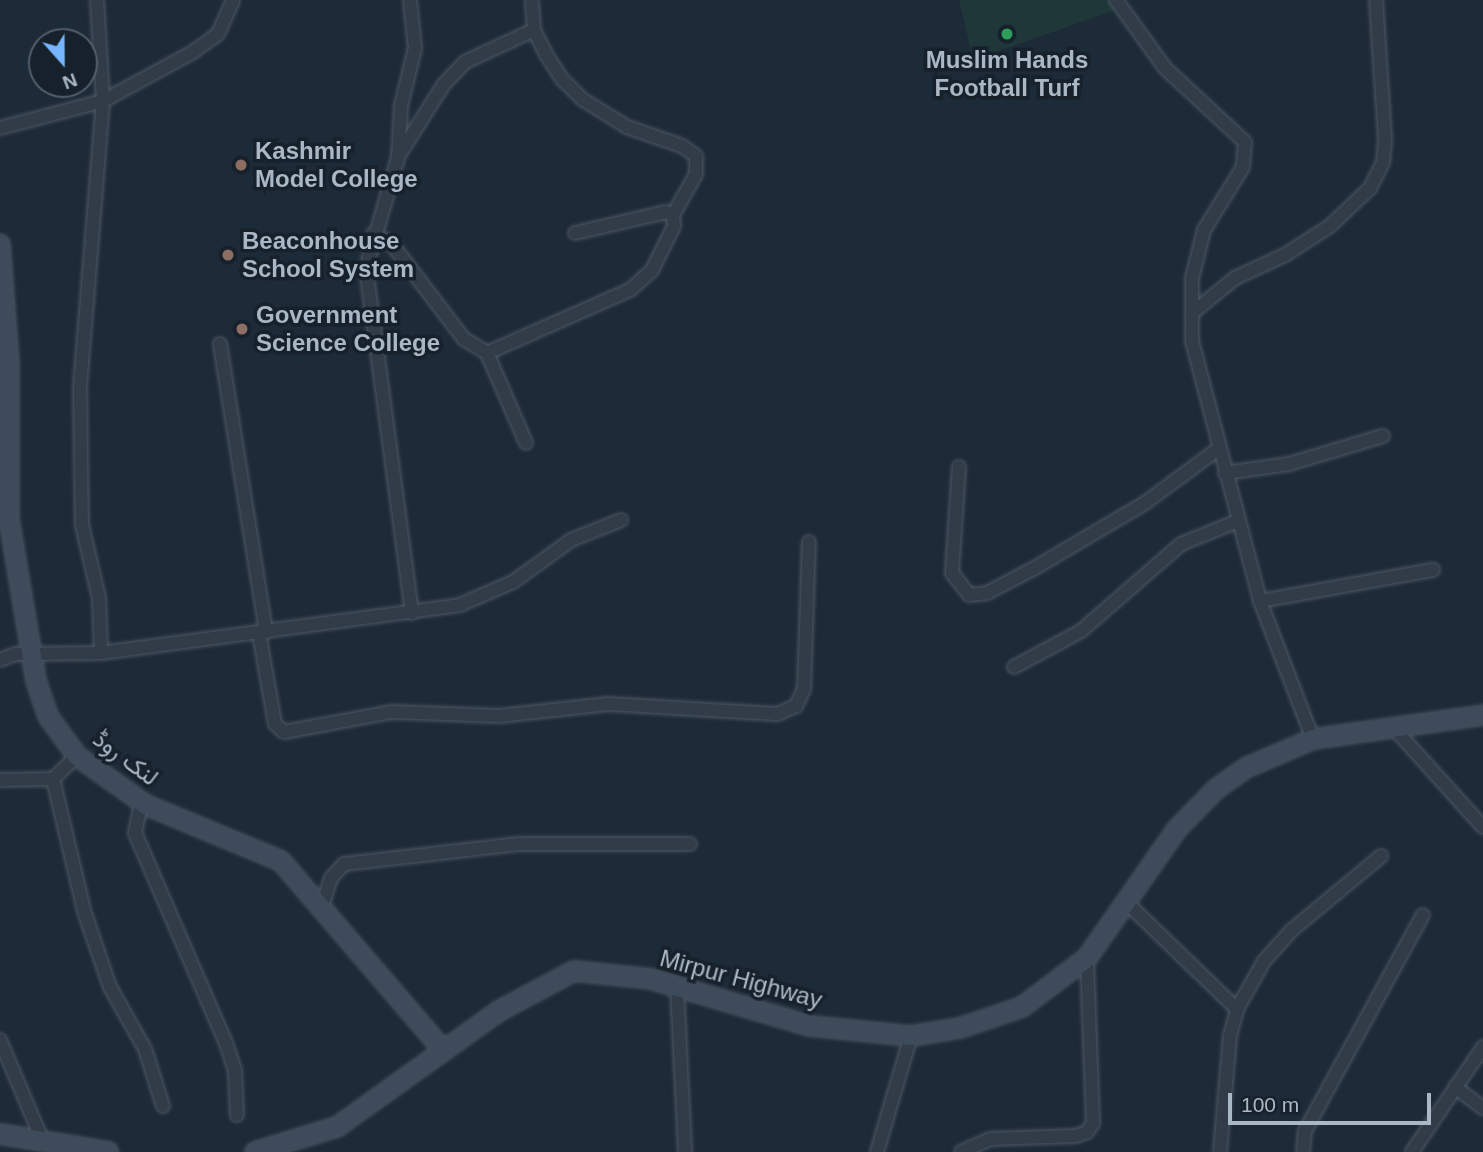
<!DOCTYPE html>
<meta charset="utf-8">
<style>
body{margin:0}
#map{position:relative;width:1483px;height:1152px;overflow:hidden;background:#1d2a37;font-family:Arial,Vazirmatn,sans-serif}
div>[style]{position:absolute}
[style*='--x']{left:calc(var(--x)*1px);top:calc(var(--y)*1px);width:calc(var(--w)*1px);rotate:calc(var(--a)*1deg)}
.green>*{inset:0;background:#1f3738}
.roads{filter:drop-shadow(0 0 2px #4c5763) drop-shadow(0 0 2px #4c5763)}
.minor>*{height:12px;margin:-6px;padding:0 6px;transform-origin:6px;border-radius:6px;background:#313c48}
.secondary>*{height:18px;margin:-9px;padding:0 9px;transform-origin:9px;border-radius:9px;background:#3e4b5b}
.dots>*{width:19px;height:19px;translate:-50% -50%;box-sizing:border-box;border:4px solid #17212c;border-radius:50%}
span{translate:-50% -50%;white-space:nowrap;text-align:center;line-height:1.15;-webkit-text-stroke:7px #17212c;paint-order:stroke}
.poi-label{font-size:24px;color:#aab7c5;font-weight:700}
.left{translate:0 -50%;text-align:left}
.street-label{font-size:24px;color:#aab7c5}
.north{position:absolute;left:28px;top:28px;width:70px;height:70px;box-sizing:border-box;background:#17212c;border:2px solid #525d69;border-radius:50%;rotate:159deg;font-size:19px;font-weight:700;line-height:28px;text-align:center;color:#aab7c5}
.north::after{content:'';display:block;margin:auto;width:24px;height:32px;background:#75b6ff;clip-path:polygon(50% 0,100% 100%,50% 72%,0 100%)}
.scale{position:absolute;left:1228px;top:1093px;width:203px;height:32px;box-sizing:border-box;border:4px solid #aab7c5;border-top:0;padding-left:9px;font-size:21px;line-height:24px;white-space:nowrap;color:#aab7c5;-webkit-text-stroke:5px #17212c;paint-order:stroke}
</style>
<div id="map">
<div class="green">
<div style="clip-path:polygon(959px 0,1120px 0,1121px 8px,973px 60px)"></div>
</div>
<div class="roads">
<div class="minor">
<div style="--x:97;--y:0;--w:101;--a:86.6"></div>
<div style="--x:103;--y:101;--w:287;--a:94.6"></div>
<div style="--x:80;--y:387;--w:138;--a:89.2"></div>
<div style="--x:82;--y:525;--w:75;--a:76.9"></div>
<div style="--x:99;--y:598;--w:55;--a:87.9"></div>
<div style="--x:410;--y:0;--w:48;--a:84.1"></div>
<div style="--x:415;--y:48;--w:60;--a:103.6"></div>
<div style="--x:401;--y:106;--w:52;--a:93.3"></div>
<div style="--x:398;--y:158;--w:115;--a:106.2"></div>
<div style="--x:366;--y:268;--w:348;--a:82.4"></div>
<div style="--x:1116;--y:0;--w:84;--a:54.2"></div>
<div style="--x:1165;--y:68;--w:109;--a:42.8"></div>
<div style="--x:1245;--y:142;--w:25;--a:95"></div>
<div style="--x:1243;--y:167;--w:74;--a:121.8"></div>
<div style="--x:1204;--y:230;--w:49;--a:104"></div>
<div style="--x:1192;--y:278;--w:63;--a:90"></div>
<div style="--x:1192;--y:341;--w:269;--a:75.3"></div>
<div style="--x:1260;--y:601;--w:148;--a:69"></div>
<div style="--x:0;--y:128;--w:106;--a:-14.7"></div>
<div style="--x:103;--y:101;--w:102;--a:-28.6"></div>
<div style="--x:193;--y:52;--w:31;--a:-36"></div>
<div style="--x:218;--y:34;--w:37;--a:-66"></div>
<div style="--x:401;--y:152;--w:80;--a:-57.7"></div>
<div style="--x:444;--y:84;--w:30;--a:-46"></div>
<div style="--x:465;--y:62;--w:76;--a:-24.9"></div>
<div style="--x:575;--y:233;--w:93;--a:-13"></div>
<div style="--x:666;--y:212;--w:8;--a:23"></div>
<div style="--x:373;--y:234;--w:20;--a:27"></div>
<div style="--x:391;--y:243;--w:121;--a:52.8"></div>
<div style="--x:464;--y:339;--w:27;--a:31"></div>
<div style="--x:487;--y:353;--w:156;--a:-23.8"></div>
<div style="--x:630;--y:290;--w:30;--a:-42"></div>
<div style="--x:652;--y:270;--w:49;--a:-63.4"></div>
<div style="--x:674;--y:226;--w:11;--a:-95"></div>
<div style="--x:673;--y:215;--w:47;--a:-60.7"></div>
<div style="--x:696;--y:174;--w:18;--a:-90"></div>
<div style="--x:696;--y:156;--w:17;--a:-144"></div>
<div style="--x:682;--y:146;--w:58;--a:-160.9"></div>
<div style="--x:627;--y:127;--w:53;--a:-148.1"></div>
<div style="--x:582;--y:99;--w:28;--a:-135"></div>
<div style="--x:562;--y:79;--w:30;--a:-123"></div>
<div style="--x:546;--y:54;--w:27;--a:-117"></div>
<div style="--x:534;--y:30;--w:30;--a:-94"></div>
<div style="--x:1192;--y:313;--w:55;--a:-39.1"></div>
<div style="--x:1235;--y:278;--w:55;--a:-24.7"></div>
<div style="--x:1285;--y:255;--w:54;--a:-32.8"></div>
<div style="--x:1330;--y:226;--w:55;--a:-43.5"></div>
<div style="--x:1370;--y:188;--w:28;--a:-63"></div>
<div style="--x:1383;--y:163;--w:24;--a:-85"></div>
<div style="--x:1385;--y:139;--w:139;--a:-93.7"></div>
<div style="--x:220;--y:344;--w:292;--a:80.9"></div>
<div style="--x:487;--y:353;--w:98;--a:66.6"></div>
<div style="--x:959;--y:467;--w:106;--a:93.8"></div>
<div style="--x:952;--y:573;--w:28;--a:52"></div>
<div style="--x:969;--y:595;--w:18;--a:-6"></div>
<div style="--x:987;--y:593;--w:52;--a:-27.6"></div>
<div style="--x:1033;--y:569;--w:130;--a:-30.5"></div>
<div style="--x:1145;--y:503;--w:91;--a:-36.5"></div>
<div style="--x:1225;--y:473;--w:65;--a:-8"></div>
<div style="--x:1289;--y:464;--w:98;--a:-16.6"></div>
<div style="--x:1260;--y:601;--w:176;--a:-10.2"></div>
<div style="--x:259;--y:633;--w:92;--a:80"></div>
<div style="--x:275;--y:724;--w:12;--a:42"></div>
<div style="--x:284;--y:732;--w:110;--a:-10.5"></div>
<div style="--x:392;--y:712;--w:107;--a:2.1"></div>
<div style="--x:499;--y:716;--w:110;--a:-6.3"></div>
<div style="--x:608;--y:704;--w:169;--a:3.4"></div>
<div style="--x:777;--y:714;--w:21;--a:-23"></div>
<div style="--x:796;--y:706;--w:19;--a:-65"></div>
<div style="--x:804;--y:689;--w:147;--a:-88.1"></div>
<div style="--x:0;--y:660;--w:17;--a:-21"></div>
<div style="--x:16;--y:654;--w:85;--a:-0.7"></div>
<div style="--x:101;--y:653;--w:362;--a:-7.6"></div>
<div style="--x:460;--y:605;--w:58;--a:-23.5"></div>
<div style="--x:513;--y:582;--w:72;--a:-35.9"></div>
<div style="--x:571;--y:540;--w:54;--a:-21.8"></div>
<div style="--x:1014;--y:667;--w:76;--a:-28.2"></div>
<div style="--x:1081;--y:631;--w:133;--a:-41"></div>
<div style="--x:1181;--y:544;--w:61;--a:-22"></div>
<div style="--x:1392;--y:726;--w:136;--a:48"></div>
<div style="--x:53;--y:779;--w:139;--a:76.7"></div>
<div style="--x:85;--y:914;--w:77;--a:71.1"></div>
<div style="--x:110;--y:987;--w:71;--a:60.6"></div>
<div style="--x:145;--y:1049;--w:60;--a:72.5"></div>
<div style="--x:0;--y:780;--w:53;--a:-1.1"></div>
<div style="--x:53;--y:779;--w:33;--a:-44"></div>
<div style="--x:146;--y:805;--w:7;--a:146"></div>
<div style="--x:140;--y:809;--w:25;--a:102"></div>
<div style="--x:135;--y:833;--w:229;--a:66.6"></div>
<div style="--x:226;--y:1043;--w:28;--a:72"></div>
<div style="--x:235;--y:1070;--w:45;--a:87.5"></div>
<div style="--x:1124;--y:900;--w:157;--a:44"></div>
<div style="--x:321;--y:909;--w:33;--a:-72"></div>
<div style="--x:331;--y:878;--w:19;--a:-47"></div>
<div style="--x:344;--y:864;--w:176;--a:-6.5"></div>
<div style="--x:519;--y:844;--w:171;--a:0"></div>
<div style="--x:677;--y:987;--w:165;--a:87.2"></div>
<div style="--x:0;--y:1040;--w:111;--a:67.1"></div>
<div style="--x:1455;--y:1087;--w:35;--a:37"></div>
<div style="--x:877;--y:1152;--w:121;--a:-73.7"></div>
<div style="--x:961;--y:1152;--w:32;--a:-24"></div>
<div style="--x:990;--y:1139;--w:86;--a:-2"></div>
<div style="--x:1076;--y:1136;--w:12;--a:-20"></div>
<div style="--x:1087;--y:1132;--w:11;--a:-56"></div>
<div style="--x:1093;--y:1123;--w:165;--a:-92.1"></div>
<div style="--x:1220;--y:1152;--w:116;--a:-85.1"></div>
<div style="--x:1230;--y:1036;--w:28;--a:-75"></div>
<div style="--x:1237;--y:1009;--w:55;--a:-60.6"></div>
<div style="--x:1264;--y:961;--w:42;--a:-47.9"></div>
<div style="--x:1292;--y:930;--w:116;--a:-39.7"></div>
<div style="--x:1303;--y:1152;--w:21;--a:-85"></div>
<div style="--x:1305;--y:1131;--w:246;--a:-61.4"></div>
<div style="--x:1412;--y:1152;--w:127;--a:-55.9"></div>
</div>
<div class="secondary">
<div style="--x:0;--y:244;--w:120;--a:85.7"></div>
<div style="--x:9;--y:364;--w:155;--a:90"></div>
<div style="--x:9;--y:519;--w:164;--a:80.5"></div>
<div style="--x:36;--y:681;--w:37;--a:71"></div>
<div style="--x:48;--y:716;--w:49;--a:54.1"></div>
<div style="--x:77;--y:756;--w:85;--a:35.4"></div>
<div style="--x:146;--y:805;--w:146;--a:22.5"></div>
<div style="--x:281;--y:861;--w:250;--a:49.4"></div>
<div style="--x:0;--y:1134;--w:110;--a:9.4"></div>
<div style="--x:255;--y:1152;--w:86;--a:-17"></div>
<div style="--x:337;--y:1127;--w:199;--a:-35.6"></div>
<div style="--x:499;--y:1011;--w:85;--a:-28.1"></div>
<div style="--x:574;--y:971;--w:77;--a:5.9"></div>
<div style="--x:651;--y:979;--w:166;--a:16.5"></div>
<div style="--x:810;--y:1026;--w:101;--a:5.7"></div>
<div style="--x:911;--y:1036;--w:50;--a:-9.3"></div>
<div style="--x:960;--y:1028;--w:65;--a:-18.7"></div>
<div style="--x:1022;--y:1007;--w:81;--a:-37"></div>
<div style="--x:1087;--y:958;--w:157;--a:-55.1"></div>
<div style="--x:1177;--y:829;--w:56;--a:-45.7"></div>
<div style="--x:1216;--y:789;--w:39;--a:-35"></div>
<div style="--x:1248;--y:767;--w:71;--a:-23.3"></div>
<div style="--x:1313;--y:739;--w:172;--a:-8"></div>
</div>
</div>
<div class="dots">
<div style="left:1007px;top:34px;background:#2e9e5b"></div>
<div style="left:241px;top:165px;background:#8d6e63"></div>
<div style="left:228px;top:255px;background:#8d6e63"></div>
<div style="left:242px;top:329px;background:#8d6e63"></div>
</div>
<div class="poi-label">
<span style="left:1007px;top:74px">Muslim Hands<br>Football Turf</span>
<span class="left" style="left:255px;top:165px">Kashmir<br>Model College</span>
<span class="left" style="left:242px;top:255px">Beaconhouse<br>School System</span>
<span class="left" style="left:256px;top:329px">Government<br>Science College</span>
</div>
<div class="street-label">
<span style="left:126px;top:758px;rotate:37deg">لنک روڈ</span>
<span style="left:741px;top:979px;rotate:15deg">Mirpur Highway</span>
</div>
<div class="north">N</div>
<div class="scale">100 m</div>
</div>
